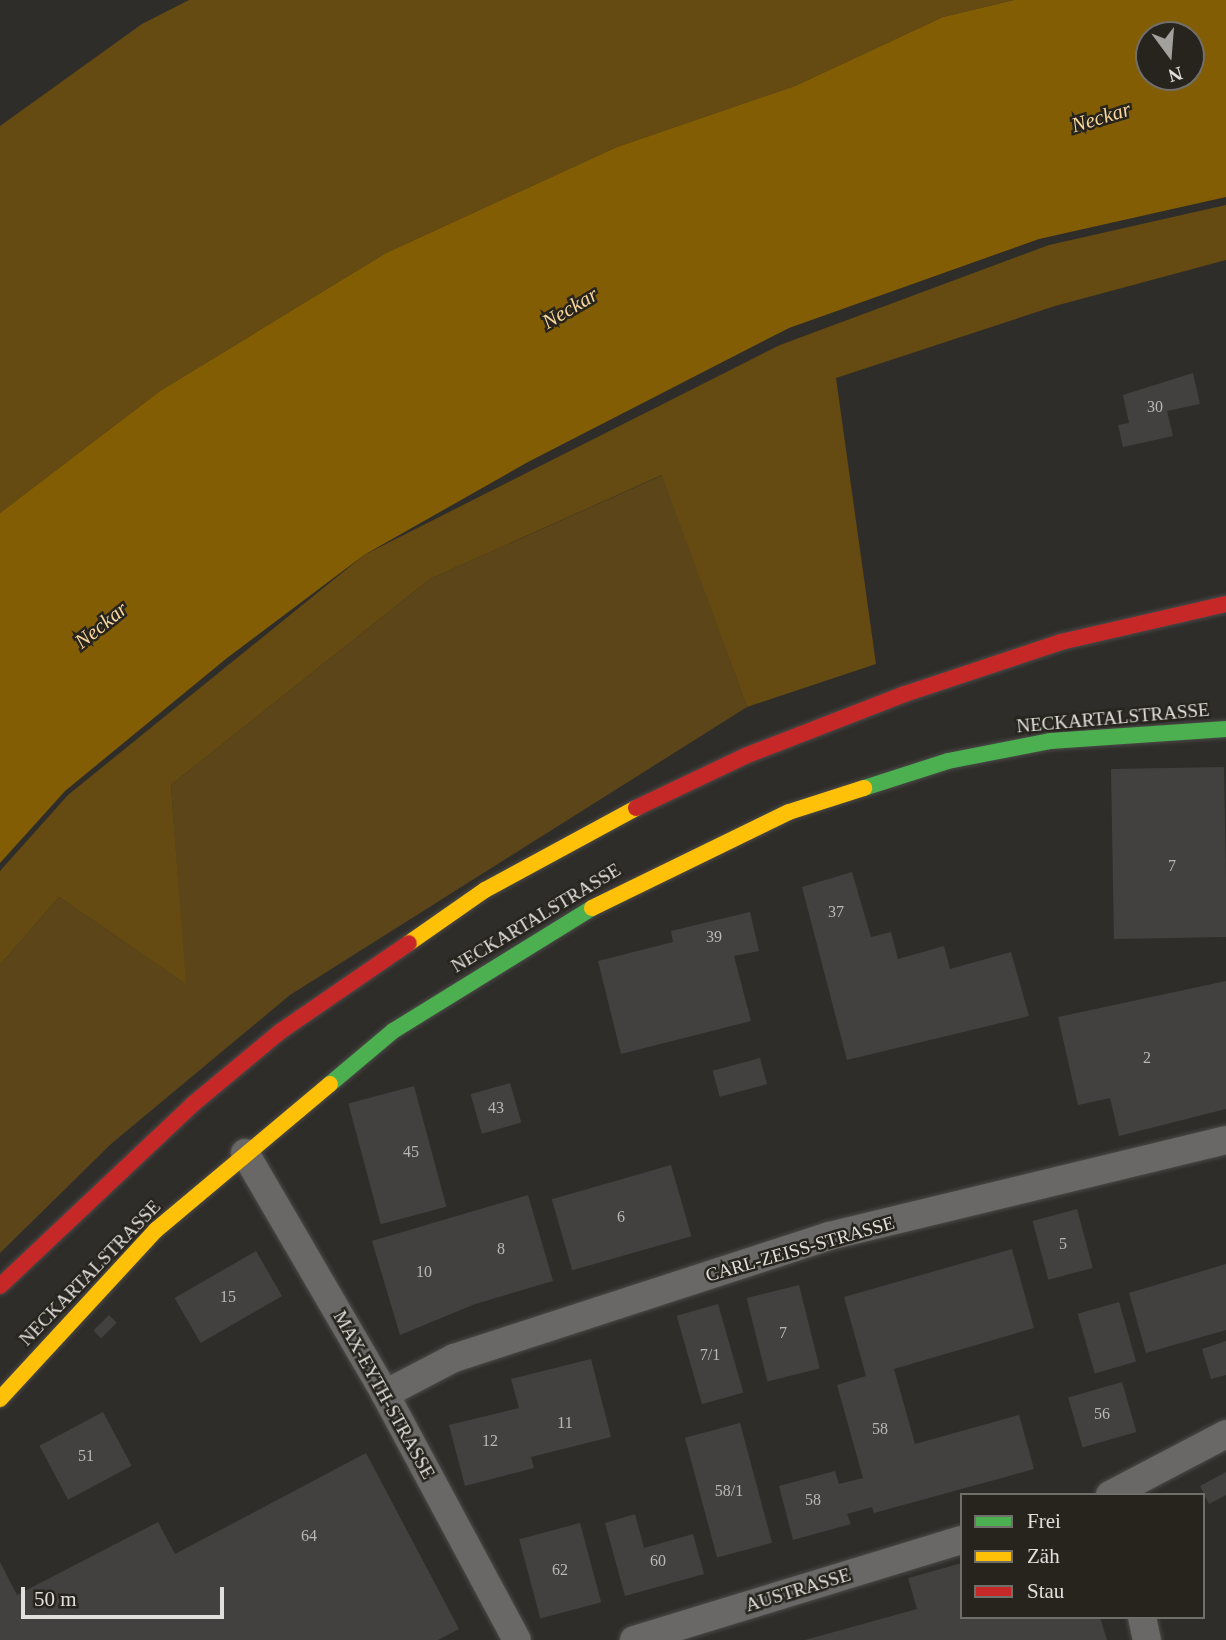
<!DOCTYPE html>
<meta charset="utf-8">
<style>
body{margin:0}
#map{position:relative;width:1226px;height:1640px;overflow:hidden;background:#2f2d2a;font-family:"Times New Roman",serif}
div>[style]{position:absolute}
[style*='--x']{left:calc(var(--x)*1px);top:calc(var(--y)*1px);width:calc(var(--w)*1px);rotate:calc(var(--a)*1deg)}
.green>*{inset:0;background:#5c4619}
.forest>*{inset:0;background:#654a11}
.water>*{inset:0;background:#825d04}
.building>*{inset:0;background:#43413f;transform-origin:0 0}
.roads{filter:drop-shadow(0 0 2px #4b4a48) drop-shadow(0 0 2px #4b4a48)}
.street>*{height:28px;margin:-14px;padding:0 14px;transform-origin:14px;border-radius:14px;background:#696866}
.fast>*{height:16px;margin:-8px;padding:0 8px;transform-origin:8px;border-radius:8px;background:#4caf50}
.slow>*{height:16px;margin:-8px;padding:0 8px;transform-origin:8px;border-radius:8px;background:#ffc107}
.jam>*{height:16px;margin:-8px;padding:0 8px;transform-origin:8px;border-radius:8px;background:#c62828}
span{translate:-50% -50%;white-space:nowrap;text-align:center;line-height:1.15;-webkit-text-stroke:5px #27241e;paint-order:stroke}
.number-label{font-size:16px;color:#bab8b4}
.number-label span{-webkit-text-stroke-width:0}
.street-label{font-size:19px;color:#e1dfdb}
.water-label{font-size:21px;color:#f9d79d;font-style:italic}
.legend{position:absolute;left:960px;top:1493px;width:245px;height:126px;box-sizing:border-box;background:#27241e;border:2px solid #716f6a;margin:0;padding:9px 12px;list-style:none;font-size:21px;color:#e1dfdb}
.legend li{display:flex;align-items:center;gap:14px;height:35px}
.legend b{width:35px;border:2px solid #716f6a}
.north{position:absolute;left:1135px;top:21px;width:70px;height:70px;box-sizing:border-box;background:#27241e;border:2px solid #716f6a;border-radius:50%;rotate:164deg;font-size:19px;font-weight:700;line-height:28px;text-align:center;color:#e1dfdb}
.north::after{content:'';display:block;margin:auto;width:24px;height:32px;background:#a3a19d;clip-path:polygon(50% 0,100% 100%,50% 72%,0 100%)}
.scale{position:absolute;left:21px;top:1587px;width:203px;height:32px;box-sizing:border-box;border:4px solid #e1dfdb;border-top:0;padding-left:9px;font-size:21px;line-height:24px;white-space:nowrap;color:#e1dfdb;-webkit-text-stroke:5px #27241e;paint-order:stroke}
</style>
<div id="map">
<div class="green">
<div style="clip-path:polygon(663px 475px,747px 707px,290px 995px,111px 1144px,0 1253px,0 965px,59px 897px,185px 983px,171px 785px,430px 579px)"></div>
</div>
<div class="forest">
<div style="clip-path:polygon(189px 0,1014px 0,943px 17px,795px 86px,617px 147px,386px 253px,160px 391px,0 513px,0 126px,142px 24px)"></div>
<div style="clip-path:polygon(1226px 205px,1226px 260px,1055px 306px,836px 378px,876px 664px,747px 707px,662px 475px,430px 579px,171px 785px,186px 984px,59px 897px,0 965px,0 871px,68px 795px,364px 555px,780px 345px,1049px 245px)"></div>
</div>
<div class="water">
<div style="clip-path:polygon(evenodd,1014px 0,1226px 0,1226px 197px,1039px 239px,789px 328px,528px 462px,364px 555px,227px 658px,65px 791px,0 863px,0 513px,160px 391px,386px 253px,617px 147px,795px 86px,943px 17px,1014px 0,1149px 35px,1191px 35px,1191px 77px,1149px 77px,1149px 35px)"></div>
</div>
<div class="building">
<div style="clip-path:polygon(1193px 373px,1200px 404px,1167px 411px,1173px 436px,1123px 447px,1118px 425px,1129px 423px,1123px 395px)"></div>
<div style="left:1224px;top:767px;width:170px;height:113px;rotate:89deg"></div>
<div style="clip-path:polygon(852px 872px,871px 937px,891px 932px,898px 959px,944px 946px,950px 969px,1011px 952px,1029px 1016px,847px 1060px,802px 887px)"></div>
<div style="clip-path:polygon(750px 912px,759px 951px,734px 956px,751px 1021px,621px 1054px,598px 961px,673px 942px,671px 931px)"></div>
<div style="clip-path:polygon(1226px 981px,1226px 1109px,1119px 1136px,1110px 1098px,1078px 1105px,1058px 1017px)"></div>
<div style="left:760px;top:1058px;width:27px;height:49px;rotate:75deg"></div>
<div style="left:510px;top:1083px;width:41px;height:41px;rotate:74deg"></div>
<div style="left:414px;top:1086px;width:125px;height:68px;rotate:75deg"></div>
<div style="left:671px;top:1165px;width:74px;height:124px;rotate:74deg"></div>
<div style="clip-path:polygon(528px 1195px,553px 1281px,475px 1304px,400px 1335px,372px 1241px)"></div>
<div style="left:1077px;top:1209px;width:61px;height:46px;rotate:75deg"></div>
<div style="clip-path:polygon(1012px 1249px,1034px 1328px,894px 1369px,915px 1444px,1019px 1415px,1034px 1469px,874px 1513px,872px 1507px,847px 1514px,851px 1524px,793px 1540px,779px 1486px,835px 1471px,839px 1484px,863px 1478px,837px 1385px,866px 1376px,844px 1297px)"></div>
<div style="left:256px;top:1251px;width:52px;height:94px;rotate:60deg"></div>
<div style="clip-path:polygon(1226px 1264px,1226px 1330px,1146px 1353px,1129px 1293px)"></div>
<div style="left:799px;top:1285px;width:86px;height:54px;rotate:76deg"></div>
<div style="left:1119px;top:1302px;width:62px;height:43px;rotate:74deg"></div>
<div style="left:718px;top:1304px;width:92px;height:43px;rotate:74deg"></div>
<div style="left:109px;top:1315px;width:11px;height:22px;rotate:45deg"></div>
<div style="clip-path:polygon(1226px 1341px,1226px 1375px,1211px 1379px,1202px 1349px)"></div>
<div style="clip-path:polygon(591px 1359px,611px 1437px,531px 1457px,534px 1468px,465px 1486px,449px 1425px,519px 1408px,511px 1379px)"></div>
<div style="left:1122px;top:1382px;width:52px;height:56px;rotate:74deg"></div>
<div style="left:103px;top:1412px;width:61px;height:72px;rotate:62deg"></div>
<div style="left:740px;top:1423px;width:124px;height:57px;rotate:75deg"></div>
<div style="clip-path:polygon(366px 1453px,459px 1629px,438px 1640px,0 1640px,0 1562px,17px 1595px,158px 1522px,175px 1554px)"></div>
<div style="clip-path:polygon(1226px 1472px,1226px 1495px,1209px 1504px,1200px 1486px)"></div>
<div style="clip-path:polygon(635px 1514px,644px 1548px,693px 1534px,704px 1574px,625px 1596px,605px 1523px)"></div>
<div style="left:580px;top:1523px;width:82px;height:63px;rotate:75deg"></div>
<div style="clip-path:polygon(962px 1563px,962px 1617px,1100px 1617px,1107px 1640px,805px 1640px,917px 1609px,908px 1578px)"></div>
</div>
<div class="roads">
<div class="street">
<div style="--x:245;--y:1153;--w:279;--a:59.8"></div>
<div style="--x:385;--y:1394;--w:279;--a:61.8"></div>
<div style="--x:385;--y:1394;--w:78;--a:-27.6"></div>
<div style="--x:454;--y:1358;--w:394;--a:-18"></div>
<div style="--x:829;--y:1236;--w:408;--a:-13.6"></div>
<div style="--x:1110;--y:1495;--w:131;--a:-27.7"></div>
<div style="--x:1142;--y:1617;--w:24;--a:78"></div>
<div style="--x:634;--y:1640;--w:343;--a:-17"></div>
</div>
<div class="fast">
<div style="--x:864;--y:788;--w:88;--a:-17.8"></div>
<div style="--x:948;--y:761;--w:105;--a:-11"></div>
<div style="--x:1051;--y:741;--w:175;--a:-3.9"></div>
<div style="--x:330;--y:1084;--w:82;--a:-40.1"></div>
<div style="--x:393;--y:1031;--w:234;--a:-31.7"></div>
</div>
<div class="slow">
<div style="--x:592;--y:908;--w:219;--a:-26"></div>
<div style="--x:789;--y:812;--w:79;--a:-17.7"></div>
<div style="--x:409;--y:943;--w:93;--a:-34.9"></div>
<div style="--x:485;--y:890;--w:172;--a:-28.5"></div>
<div style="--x:0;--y:1399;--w:230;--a:-47.3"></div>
<div style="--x:156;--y:1230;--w:227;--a:-40"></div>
</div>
<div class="jam">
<div style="--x:636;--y:808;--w:121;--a:-25.5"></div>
<div style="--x:745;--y:756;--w:172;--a:-21.2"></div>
<div style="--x:905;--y:694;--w:164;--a:-18.4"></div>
<div style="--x:1061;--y:642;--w:169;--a:-13"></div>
<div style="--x:0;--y:1286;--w:265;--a:-43.3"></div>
<div style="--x:193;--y:1104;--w:114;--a:-39.7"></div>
<div style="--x:281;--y:1031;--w:155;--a:-34.5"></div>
</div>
</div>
<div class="number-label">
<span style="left:1155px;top:407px">30</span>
<span style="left:1172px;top:866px">7</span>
<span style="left:836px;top:912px">37</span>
<span style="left:714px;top:937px">39</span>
<span style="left:1147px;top:1058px">2</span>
<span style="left:496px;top:1108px">43</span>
<span style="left:411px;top:1152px">45</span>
<span style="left:621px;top:1217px">6</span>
<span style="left:1063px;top:1244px">5</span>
<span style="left:501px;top:1249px">8</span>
<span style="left:424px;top:1272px">10</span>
<span style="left:228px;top:1297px">15</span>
<span style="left:783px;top:1333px">7</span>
<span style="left:710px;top:1355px">7/1</span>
<span style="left:1102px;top:1414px">56</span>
<span style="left:565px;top:1423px">11</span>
<span style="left:880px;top:1429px">58</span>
<span style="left:490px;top:1441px">12</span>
<span style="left:86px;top:1456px">51</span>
<span style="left:729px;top:1491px">58/1</span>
<span style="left:813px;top:1500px">58</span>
<span style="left:309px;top:1536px">64</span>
<span style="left:658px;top:1561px">60</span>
<span style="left:560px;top:1570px">62</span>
</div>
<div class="street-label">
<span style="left:1113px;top:718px;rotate:-5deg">NECKARTALSTRASSE</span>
<span style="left:536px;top:918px;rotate:-31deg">NECKARTALSTRASSE</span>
<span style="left:800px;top:1249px;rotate:-16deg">CARL-ZEISS-STRASSE</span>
<span style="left:90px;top:1273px;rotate:-46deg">NECKARTALSTRASSE</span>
<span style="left:384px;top:1395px;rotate:61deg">MAX-EYTH-STRASSE</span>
<span style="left:798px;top:1590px;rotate:-17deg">AUSTRASSE</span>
</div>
<div class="water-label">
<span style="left:1101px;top:117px;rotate:-17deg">Neckar</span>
<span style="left:570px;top:308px;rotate:-31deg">Neckar</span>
<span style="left:101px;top:625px;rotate:-39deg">Neckar</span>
</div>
<ul class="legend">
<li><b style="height:9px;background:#4caf50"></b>Frei</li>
<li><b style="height:9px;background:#ffc107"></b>Zäh</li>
<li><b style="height:9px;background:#c62828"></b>Stau</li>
</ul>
<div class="north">N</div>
<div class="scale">50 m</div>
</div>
